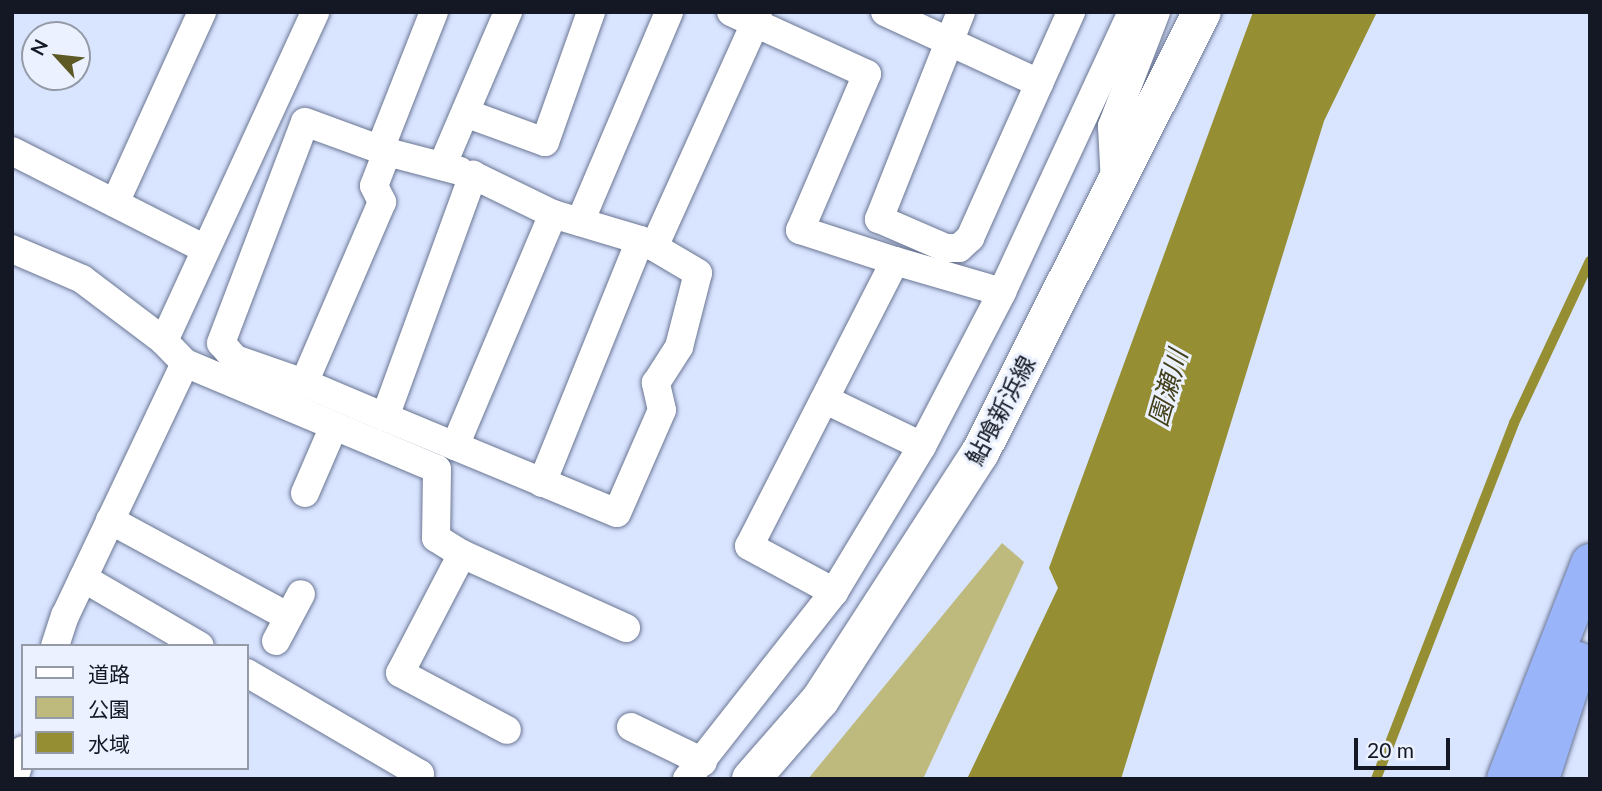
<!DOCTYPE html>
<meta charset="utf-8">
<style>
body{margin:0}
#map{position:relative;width:1602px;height:791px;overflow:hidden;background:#d9e4ff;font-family:Lato,"Noto Sans JP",sans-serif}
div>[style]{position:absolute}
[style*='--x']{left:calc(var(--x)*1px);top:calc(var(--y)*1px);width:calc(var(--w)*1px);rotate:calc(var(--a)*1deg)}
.green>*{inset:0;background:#beb97d}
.water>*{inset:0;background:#968e32}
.stream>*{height:10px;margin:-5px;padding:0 5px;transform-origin:5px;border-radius:5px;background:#968e32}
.roads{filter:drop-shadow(0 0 2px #6a7693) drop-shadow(0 0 2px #6a7693)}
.street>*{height:28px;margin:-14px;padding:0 14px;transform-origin:14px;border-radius:14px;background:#fff}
.secondary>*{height:38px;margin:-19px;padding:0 19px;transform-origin:19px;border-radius:19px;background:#fff}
.highway>*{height:38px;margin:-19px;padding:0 19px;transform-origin:19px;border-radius:19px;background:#9ab4fa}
span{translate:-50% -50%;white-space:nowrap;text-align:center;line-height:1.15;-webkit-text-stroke:6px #ebf1ff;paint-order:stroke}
.street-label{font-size:24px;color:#141824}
.water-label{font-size:26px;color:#43401a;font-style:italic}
.frame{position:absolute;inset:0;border:14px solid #141824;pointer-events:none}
.legend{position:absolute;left:21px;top:644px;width:228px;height:126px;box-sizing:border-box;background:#ebf1ff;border:2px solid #959aa7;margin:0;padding:9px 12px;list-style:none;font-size:21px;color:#141824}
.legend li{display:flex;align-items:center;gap:14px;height:35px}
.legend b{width:35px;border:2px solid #959aa7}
.north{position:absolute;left:21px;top:21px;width:70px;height:70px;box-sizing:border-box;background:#ebf1ff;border:2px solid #959aa7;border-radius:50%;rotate:297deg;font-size:19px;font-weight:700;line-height:28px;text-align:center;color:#141824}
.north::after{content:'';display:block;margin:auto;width:24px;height:32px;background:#5e5a26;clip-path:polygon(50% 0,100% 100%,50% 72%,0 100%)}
.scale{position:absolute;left:1354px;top:738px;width:96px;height:32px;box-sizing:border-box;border:4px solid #141824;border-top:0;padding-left:9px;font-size:21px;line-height:24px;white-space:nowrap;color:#141824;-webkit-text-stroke:5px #ebf1ff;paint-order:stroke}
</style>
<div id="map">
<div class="green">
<div style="clip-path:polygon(1002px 543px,1024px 562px,923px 779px,808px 779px)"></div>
</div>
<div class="water">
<div style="clip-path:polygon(1253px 12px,1377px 12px,1324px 121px,1121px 779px,967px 779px,1058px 588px,1049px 568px)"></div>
</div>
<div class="stream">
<div style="--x:1376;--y:779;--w:382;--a:-68.8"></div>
<div style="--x:1514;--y:423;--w:179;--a:-64.9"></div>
</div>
<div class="roads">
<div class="street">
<div style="--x:731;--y:12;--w:26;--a:25"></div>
<div style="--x:755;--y:23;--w:11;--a:-75"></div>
<div style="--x:885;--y:12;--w:170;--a:24.8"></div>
<div style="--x:961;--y:12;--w:223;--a:111.6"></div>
<div style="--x:879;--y:219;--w:73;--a:23.4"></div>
<div style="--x:946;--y:248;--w:13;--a:0"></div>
<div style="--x:959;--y:248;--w:15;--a:-42"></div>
<div style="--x:970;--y:238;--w:248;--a:-65.9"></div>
<div style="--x:468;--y:114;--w:82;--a:20"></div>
<div style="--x:545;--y:142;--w:138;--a:-70.5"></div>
<div style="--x:380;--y:149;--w:147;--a:-68.5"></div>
<div style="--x:12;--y:151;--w:216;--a:26.9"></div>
<div style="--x:387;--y:152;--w:75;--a:14.6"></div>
<div style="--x:442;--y:166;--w:168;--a:-66.8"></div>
<div style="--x:1115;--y:184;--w:58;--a:-93"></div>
<div style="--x:1112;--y:126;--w:122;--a:-68.9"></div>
<div style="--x:115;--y:203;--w:210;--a:-65.5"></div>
<div style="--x:580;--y:222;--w:228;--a:-67"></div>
<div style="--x:12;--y:249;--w:76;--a:23.2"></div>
<div style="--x:82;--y:279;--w:103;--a:37.1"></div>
<div style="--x:895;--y:261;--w:111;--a:16.2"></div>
<div style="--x:185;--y:363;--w:273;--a:22.8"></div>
<div style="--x:437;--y:469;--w:69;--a:90.8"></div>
<div style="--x:436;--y:538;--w:31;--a:32"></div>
<div style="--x:462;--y:554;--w:180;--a:24.3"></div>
<div style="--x:304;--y:383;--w:73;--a:-160.8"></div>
<div style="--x:235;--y:359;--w:21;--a:-131"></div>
<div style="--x:221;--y:343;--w:236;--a:-69.2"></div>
<div style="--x:305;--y:122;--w:87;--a:20.1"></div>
<div style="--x:387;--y:152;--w:36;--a:111"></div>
<div style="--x:374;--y:186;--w:18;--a:63"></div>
<div style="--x:382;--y:202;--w:197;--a:113.3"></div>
<div style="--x:304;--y:383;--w:88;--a:22.8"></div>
<div style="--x:385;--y:417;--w:258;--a:-70"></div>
<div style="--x:473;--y:175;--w:89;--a:26"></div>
<div style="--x:553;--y:214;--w:252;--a:112.9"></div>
<div style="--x:455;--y:446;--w:175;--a:22.5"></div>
<div style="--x:617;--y:513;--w:112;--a:-66.4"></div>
<div style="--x:662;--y:410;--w:28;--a:-103"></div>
<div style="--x:656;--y:383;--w:43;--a:-57.4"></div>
<div style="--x:679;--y:347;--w:76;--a:-75.6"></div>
<div style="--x:698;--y:273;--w:51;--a:-149.4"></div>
<div style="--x:654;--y:247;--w:246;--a:-65.7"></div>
<div style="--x:755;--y:23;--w:123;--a:24.5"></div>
<div style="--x:867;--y:74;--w:170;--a:113.2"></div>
<div style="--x:800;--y:230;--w:100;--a:18.1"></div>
<div style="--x:895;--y:261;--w:320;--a:117.1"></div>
<div style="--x:749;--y:546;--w:97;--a:28.4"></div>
<div style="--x:826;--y:400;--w:106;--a:25.6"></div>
<div style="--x:385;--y:417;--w:76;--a:22.5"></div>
<div style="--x:542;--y:483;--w:262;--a:-68"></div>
<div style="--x:640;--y:240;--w:91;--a:-163.4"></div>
<div style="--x:305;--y:493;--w:73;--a:-66.6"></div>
<div style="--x:110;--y:520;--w:201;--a:28.5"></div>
<div style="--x:462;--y:554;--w:134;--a:117.5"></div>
<div style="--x:400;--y:673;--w:121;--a:28"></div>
<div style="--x:83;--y:578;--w:135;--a:30.2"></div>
<div style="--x:276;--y:641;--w:53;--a:-62"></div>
<div style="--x:55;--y:646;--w:32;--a:-72"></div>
<div style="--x:65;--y:616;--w:280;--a:-64.6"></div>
<div style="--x:185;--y:363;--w:30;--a:-134"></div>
<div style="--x:164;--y:341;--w:362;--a:-65.3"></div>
<div style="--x:247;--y:673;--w:200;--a:30.3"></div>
<div style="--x:420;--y:774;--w:6;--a:121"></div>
<div style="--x:631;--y:727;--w:80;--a:25.9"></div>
<div style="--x:14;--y:779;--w:30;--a:-73"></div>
<div style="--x:687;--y:779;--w:238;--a:-51.8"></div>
<div style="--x:834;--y:592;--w:170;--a:-58.9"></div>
<div style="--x:922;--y:446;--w:174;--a:-62.5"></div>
<div style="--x:1002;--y:292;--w:309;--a:-65.1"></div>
</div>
<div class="secondary">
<div style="--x:751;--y:779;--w:105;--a:-48.9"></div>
<div style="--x:820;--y:700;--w:294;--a:-57.1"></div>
<div style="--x:980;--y:453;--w:494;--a:-63.3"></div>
</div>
<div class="highway">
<div style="--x:1506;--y:779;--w:232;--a:-68.7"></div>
<div style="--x:1540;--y:779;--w:124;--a:-72.1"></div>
</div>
</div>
<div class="street-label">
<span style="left:1000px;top:410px;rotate:-62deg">鮎喰新浜線</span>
</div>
<div class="water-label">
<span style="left:1168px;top:388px;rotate:-74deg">園瀬川</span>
</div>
<div class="frame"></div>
<ul class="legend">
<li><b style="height:9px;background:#fff"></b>道路</li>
<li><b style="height:19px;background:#beb97d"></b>公園</li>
<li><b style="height:19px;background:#968e32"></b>水域</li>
</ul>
<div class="north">N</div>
<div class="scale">20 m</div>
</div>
